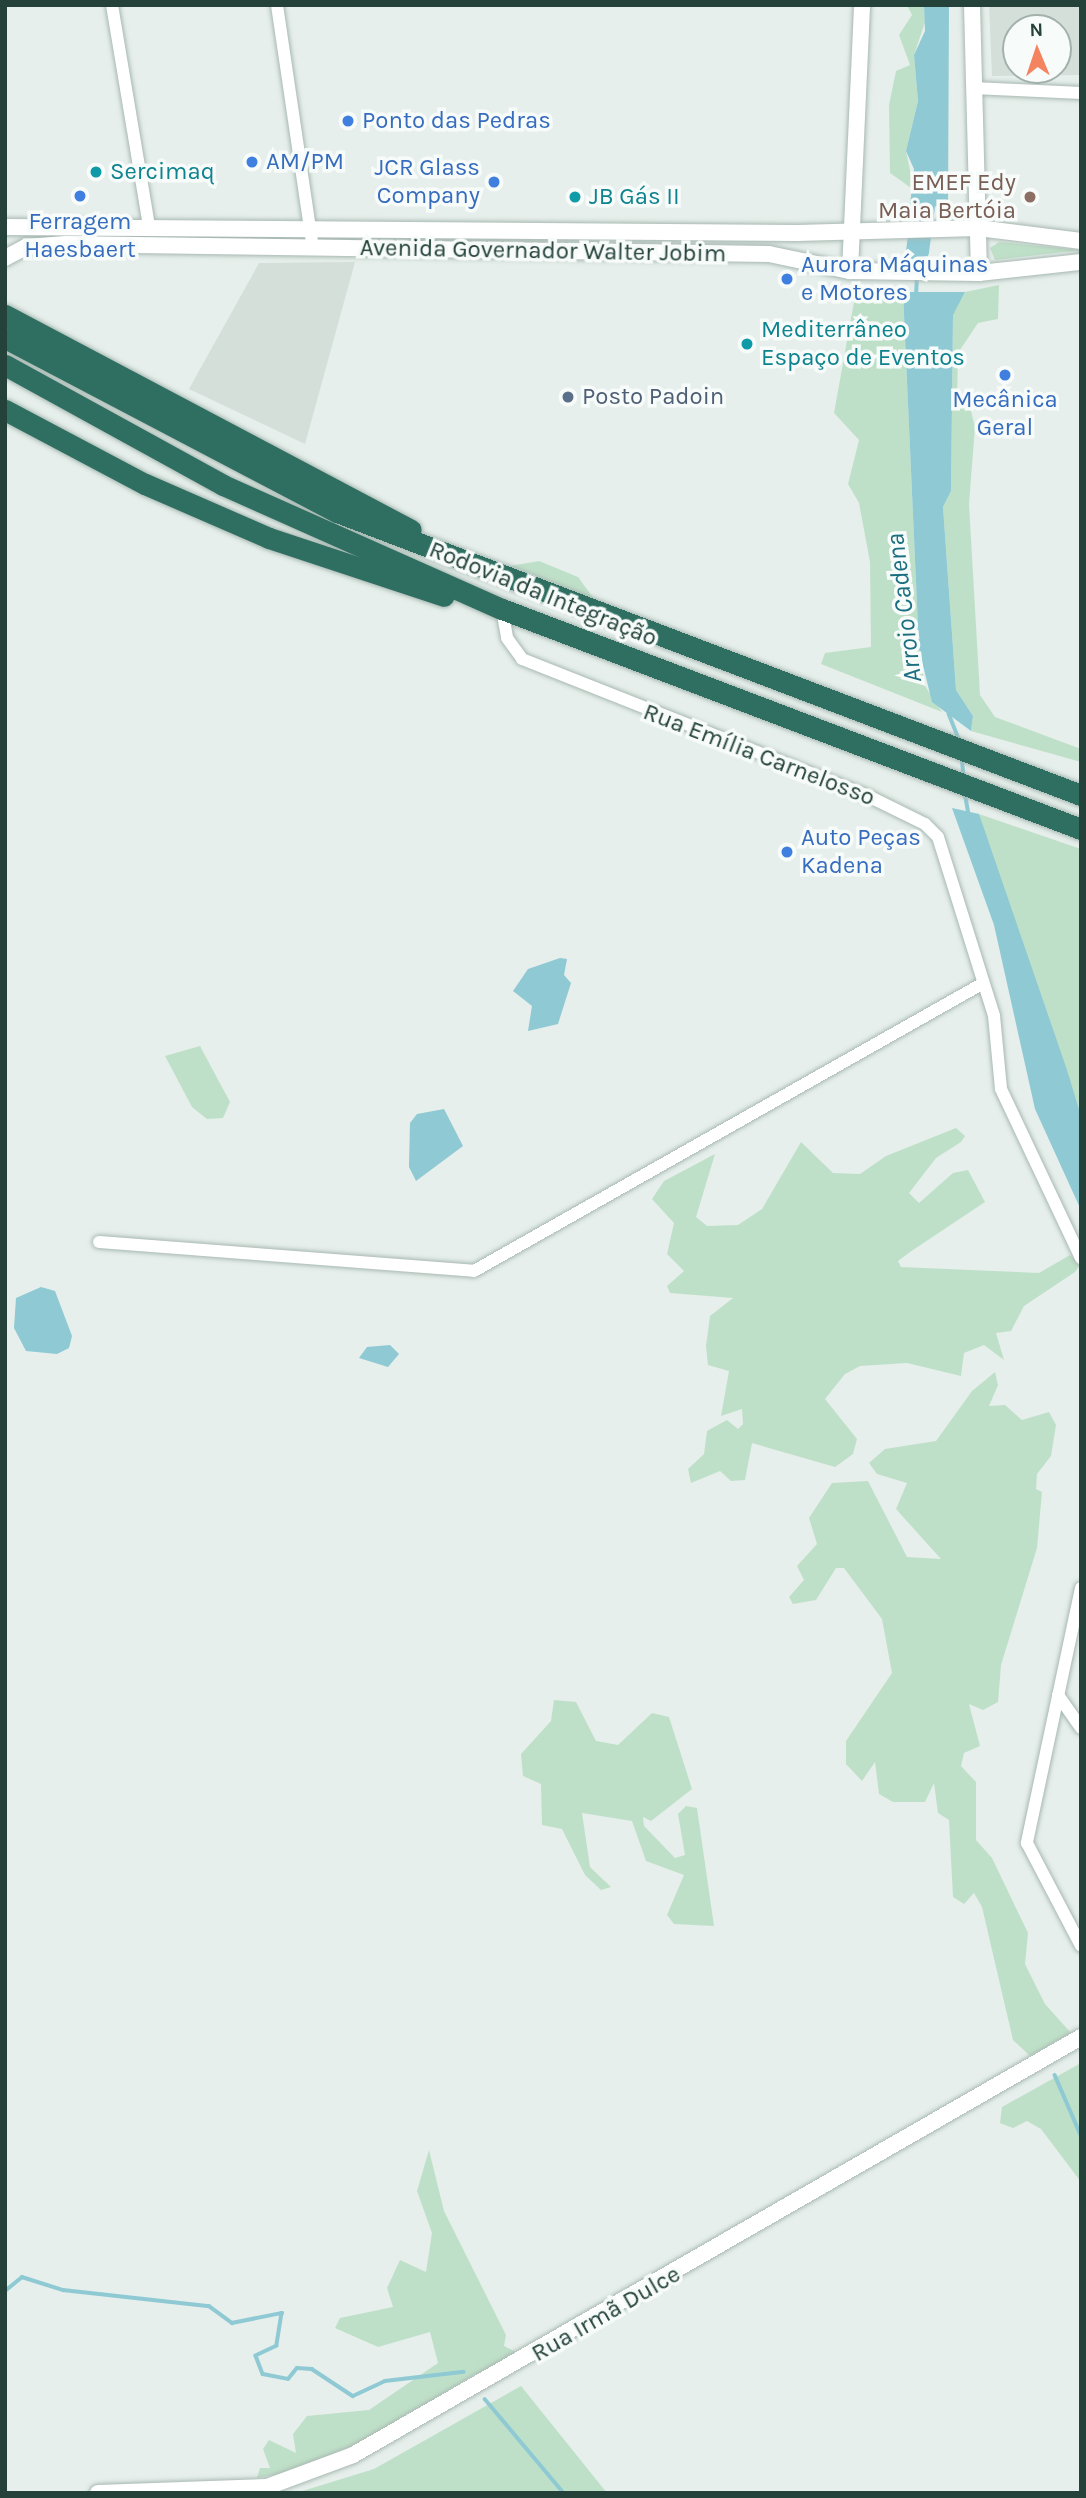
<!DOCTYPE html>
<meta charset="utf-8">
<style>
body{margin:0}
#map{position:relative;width:1086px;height:2498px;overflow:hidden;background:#e6efeb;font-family:Karla,sans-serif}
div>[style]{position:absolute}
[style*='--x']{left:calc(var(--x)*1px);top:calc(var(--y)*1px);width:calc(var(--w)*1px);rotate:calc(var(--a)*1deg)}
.built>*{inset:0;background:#d4dfda}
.green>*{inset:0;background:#bfe0c8}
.water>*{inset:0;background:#8ec9d4}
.stream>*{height:3.5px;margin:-1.75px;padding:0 1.75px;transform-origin:1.75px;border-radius:1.75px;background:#8ec9d4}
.river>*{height:23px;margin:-11.5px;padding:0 11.5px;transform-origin:11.5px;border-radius:11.5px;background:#8ec9d4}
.roads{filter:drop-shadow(0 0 2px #a8b8b2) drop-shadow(0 0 2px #a8b8b2)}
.street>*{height:12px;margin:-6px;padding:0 6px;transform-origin:6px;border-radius:6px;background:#fff}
.secondary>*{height:16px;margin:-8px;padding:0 8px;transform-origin:8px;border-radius:8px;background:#fff}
.highway>*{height:21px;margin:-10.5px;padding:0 10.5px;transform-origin:10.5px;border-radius:10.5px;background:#2f6f62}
.dots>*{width:19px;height:19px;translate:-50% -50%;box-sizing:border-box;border:4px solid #f7fbf9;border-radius:50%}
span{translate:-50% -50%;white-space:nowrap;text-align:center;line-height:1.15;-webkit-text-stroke:7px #f7fbf9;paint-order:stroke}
.shop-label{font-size:24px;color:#366cbe}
.left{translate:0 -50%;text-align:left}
.right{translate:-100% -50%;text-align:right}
.culture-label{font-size:24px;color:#0d838f}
.education-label{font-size:24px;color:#785e54}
.street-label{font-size:24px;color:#24423a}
.service-label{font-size:24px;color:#4e5e75}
.water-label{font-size:26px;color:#1c6f80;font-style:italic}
.frame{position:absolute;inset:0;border:7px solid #24423a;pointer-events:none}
.north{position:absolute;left:1002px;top:14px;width:70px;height:70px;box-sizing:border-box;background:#f7fbf9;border:2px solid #a3b1ad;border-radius:50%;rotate:358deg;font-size:19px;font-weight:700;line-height:28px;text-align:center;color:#24423a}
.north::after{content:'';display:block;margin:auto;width:24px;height:32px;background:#f4845f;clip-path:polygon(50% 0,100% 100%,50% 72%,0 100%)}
</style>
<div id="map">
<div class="built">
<div style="clip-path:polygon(evenodd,989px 5px,1081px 5px,1081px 75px,992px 76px,989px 5px,1016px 28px,1058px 28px,1058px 70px,1016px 70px,1016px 28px)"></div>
<div style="clip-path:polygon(355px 262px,305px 444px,189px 389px,259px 263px)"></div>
</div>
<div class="green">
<div style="clip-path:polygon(907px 5px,924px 5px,925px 22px,914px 55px,918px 101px,906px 151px,914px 190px,890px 173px,889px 105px,896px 71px,910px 65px,899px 35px,912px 15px)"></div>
<div style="clip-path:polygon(999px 242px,1081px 250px,995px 260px,990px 248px)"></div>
<div style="clip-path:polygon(850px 285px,903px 292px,919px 649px,925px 686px,942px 712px,821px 664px,825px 653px,871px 647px,870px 562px,859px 503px,848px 484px,859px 440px,834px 413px,854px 302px)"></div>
<div style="clip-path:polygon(999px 285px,998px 319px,978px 323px,958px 353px,957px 402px,971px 411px,975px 427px,969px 504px,980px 695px,995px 717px,1081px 749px,1081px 762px,971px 731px,973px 716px,956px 690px,943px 507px,951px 491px,953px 314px,965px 292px)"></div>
<div style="clip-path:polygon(539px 561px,578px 577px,594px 599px,510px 566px)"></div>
<div style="clip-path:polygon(979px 814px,1081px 849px,1081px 1116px,987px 845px)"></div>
<div style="clip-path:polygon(200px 1046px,230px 1102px,223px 1118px,207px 1119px,192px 1107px,165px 1056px)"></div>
<div style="clip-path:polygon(956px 1128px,965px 1136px,961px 1142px,936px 1158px,909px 1193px,919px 1203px,953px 1173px,968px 1170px,985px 1202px,910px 1252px,898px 1261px,901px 1267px,1039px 1273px,1070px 1255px,1080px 1265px,1075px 1272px,1024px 1306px,1011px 1331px,996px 1333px,1004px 1360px,984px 1345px,964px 1353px,961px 1376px,907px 1363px,860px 1366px,845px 1374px,825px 1399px,857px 1439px,853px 1454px,835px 1467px,752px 1443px,745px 1480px,731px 1481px,720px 1471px,691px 1483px,688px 1469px,704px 1454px,707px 1431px,727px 1420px,738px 1429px,743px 1424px,742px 1409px,721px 1416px,729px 1371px,708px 1365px,706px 1346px,710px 1316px,733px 1298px,670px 1293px,667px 1286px,684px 1271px,667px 1254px,674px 1223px,652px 1199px,664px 1181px,715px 1154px,696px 1217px,707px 1226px,738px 1225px,762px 1209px,801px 1142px,833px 1173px,860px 1174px,886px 1156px)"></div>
<div style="clip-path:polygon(995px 1372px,998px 1385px,989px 1406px,1005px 1405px,1022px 1420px,1049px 1412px,1056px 1425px,1051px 1456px,1037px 1474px,1036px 1489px,1042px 1492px,1037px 1548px,1001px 1665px,998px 1702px,983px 1710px,969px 1704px,980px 1746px,964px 1753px,961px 1766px,976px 1782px,976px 1840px,992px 1858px,1028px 1933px,1025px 1964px,1045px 2004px,1071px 2033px,1030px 2056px,1013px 2040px,982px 1907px,974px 1893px,964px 1904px,953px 1897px,949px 1820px,938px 1813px,934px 1783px,925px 1802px,893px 1802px,879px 1794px,875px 1762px,862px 1781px,846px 1764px,846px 1741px,892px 1673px,882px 1619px,844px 1568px,836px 1568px,816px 1600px,793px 1604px,789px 1597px,804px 1580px,797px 1566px,817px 1544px,809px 1518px,832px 1483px,868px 1481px,907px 1557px,941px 1559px,896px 1509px,907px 1483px,877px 1474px,869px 1463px,885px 1449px,936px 1441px,972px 1391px)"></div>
<div style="clip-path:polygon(554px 1700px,576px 1702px,596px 1741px,618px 1745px,652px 1713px,669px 1717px,692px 1789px,651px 1821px,643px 1817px,644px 1826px,675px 1858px,685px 1855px,678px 1814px,686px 1806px,697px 1808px,714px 1926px,674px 1924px,667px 1915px,684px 1875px,646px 1861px,632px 1821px,582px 1813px,590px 1867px,611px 1887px,601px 1890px,585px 1875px,562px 1829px,542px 1825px,541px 1784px,523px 1776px,521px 1754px,551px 1721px)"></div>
<div style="clip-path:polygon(1081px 2063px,1081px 2182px,1041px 2129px,1027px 2121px,1013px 2128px,1000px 2123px,1002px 2107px)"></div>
<div style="clip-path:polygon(429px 2150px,444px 2211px,506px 2335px,504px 2346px,522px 2355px,474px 2375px,366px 2440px,290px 2472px,257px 2478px,260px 2468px,270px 2468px,263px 2449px,269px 2440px,296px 2453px,293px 2434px,307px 2416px,369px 2410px,438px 2363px,430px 2332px,378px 2347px,335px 2328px,340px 2318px,393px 2307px,387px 2288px,400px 2260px,426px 2272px,432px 2233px,417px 2191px)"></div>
<div style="clip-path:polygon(521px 2386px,607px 2493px,296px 2493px,374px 2469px)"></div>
</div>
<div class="water">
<div style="clip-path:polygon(924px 5px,949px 5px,948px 207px,910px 205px,914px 169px,906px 151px,918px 101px,914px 55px,925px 31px)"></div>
<div style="clip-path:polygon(903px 292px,965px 292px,953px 315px,951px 491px,943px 507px,956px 690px,973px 716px,971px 731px,932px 702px,919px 649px)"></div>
<div style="clip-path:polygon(952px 808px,979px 814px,1067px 1070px,1081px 1116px,1081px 1210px,1035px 1109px,994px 925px)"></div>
<div style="clip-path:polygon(560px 958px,567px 959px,564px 975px,571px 983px,558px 1024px,528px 1031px,532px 1006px,513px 991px,528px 969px)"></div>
<div style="clip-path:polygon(444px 1109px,463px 1146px,416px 1181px,409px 1167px,410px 1123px,417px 1114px)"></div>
<div style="clip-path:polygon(41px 1287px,55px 1291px,72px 1336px,69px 1348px,57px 1354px,26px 1351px,14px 1328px,16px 1298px)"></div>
<div style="clip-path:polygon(390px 1345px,399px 1354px,388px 1367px,359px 1358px,367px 1347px)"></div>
</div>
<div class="stream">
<div style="--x:917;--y:268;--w:17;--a:-90"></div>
<div style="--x:916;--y:296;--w:20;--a:-87"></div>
<div style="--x:949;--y:714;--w:27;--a:68"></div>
<div style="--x:962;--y:757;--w:20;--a:84"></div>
<div style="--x:965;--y:792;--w:23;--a:80"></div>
<div style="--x:1055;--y:2075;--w:65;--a:66.6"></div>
<div style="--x:5;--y:2291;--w:22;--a:-39"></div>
<div style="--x:22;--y:2277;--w:43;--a:17.6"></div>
<div style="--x:63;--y:2290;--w:147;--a:6.3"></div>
<div style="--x:209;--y:2306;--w:29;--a:36"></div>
<div style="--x:232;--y:2323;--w:51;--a:-11.3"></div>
<div style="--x:282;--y:2313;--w:33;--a:99"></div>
<div style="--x:277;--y:2346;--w:23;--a:155"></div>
<div style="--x:256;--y:2356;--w:19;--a:69"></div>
<div style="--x:263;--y:2374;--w:25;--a:11"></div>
<div style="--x:288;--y:2379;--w:14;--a:-51"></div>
<div style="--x:297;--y:2368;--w:15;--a:4"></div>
<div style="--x:312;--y:2369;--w:49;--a:33.4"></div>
<div style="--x:353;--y:2396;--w:35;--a:-25"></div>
<div style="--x:385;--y:2381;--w:79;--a:-6.6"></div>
<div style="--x:485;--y:2399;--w:123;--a:50"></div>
</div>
<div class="river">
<div style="--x:917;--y:251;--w:76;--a:-82.4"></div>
</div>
<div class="roads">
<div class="street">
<div style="--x:112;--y:5;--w:223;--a:80.5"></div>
<div style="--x:277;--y:5;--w:246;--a:81.6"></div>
<div style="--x:974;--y:88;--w:107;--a:2.7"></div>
<div style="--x:502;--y:609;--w:29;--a:80"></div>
<div style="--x:507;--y:638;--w:26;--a:54"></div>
<div style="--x:522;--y:659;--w:370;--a:21.6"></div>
<div style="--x:866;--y:795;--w:66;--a:26.2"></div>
<div style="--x:925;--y:824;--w:18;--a:45"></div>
<div style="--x:938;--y:837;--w:188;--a:72.6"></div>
<div style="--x:994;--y:1016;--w:73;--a:84.5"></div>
<div style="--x:1001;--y:1089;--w:187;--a:64.7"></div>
<div style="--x:99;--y:1242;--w:376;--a:4.4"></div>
<div style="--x:474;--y:1271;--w:581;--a:-29.48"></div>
<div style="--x:1081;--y:1588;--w:261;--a:102"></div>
<div style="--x:1027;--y:1843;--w:116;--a:62.3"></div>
<div style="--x:1058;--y:1695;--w:40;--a:55.1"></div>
</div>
<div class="secondary">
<div style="--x:972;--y:5;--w:268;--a:88.5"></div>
<div style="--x:5;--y:227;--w:792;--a:0.43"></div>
<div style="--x:797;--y:233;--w:181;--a:-1.6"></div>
<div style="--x:978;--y:228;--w:104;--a:7.2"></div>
<div style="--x:5;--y:258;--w:24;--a:-28"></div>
<div style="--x:26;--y:247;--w:40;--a:-4.3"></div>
<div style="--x:66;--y:244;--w:703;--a:0.81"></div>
<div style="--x:769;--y:254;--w:83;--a:11.9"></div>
<div style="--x:850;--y:271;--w:129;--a:0.9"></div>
<div style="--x:979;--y:273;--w:103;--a:-6.2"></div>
<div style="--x:850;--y:271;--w:266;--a:-87.4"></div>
<div style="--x:98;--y:2493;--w:169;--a:-2"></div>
<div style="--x:267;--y:2487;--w:92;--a:-20.4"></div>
<div style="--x:353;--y:2455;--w:839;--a:-29.86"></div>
</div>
<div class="highway">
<div style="--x:5;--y:315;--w:459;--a:27.9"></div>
<div style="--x:5;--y:338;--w:375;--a:27.7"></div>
<div style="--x:337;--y:512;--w:796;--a:20.83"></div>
<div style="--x:5;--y:365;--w:249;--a:28.8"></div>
<div style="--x:223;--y:485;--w:305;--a:24"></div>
<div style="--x:502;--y:609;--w:619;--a:20.81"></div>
<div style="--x:5;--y:410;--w:158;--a:27.9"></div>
<div style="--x:145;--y:484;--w:135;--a:23.5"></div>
<div style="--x:269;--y:538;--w:184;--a:18.3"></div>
</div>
</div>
<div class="dots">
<div style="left:348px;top:121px;background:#3f7fe0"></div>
<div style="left:252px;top:162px;background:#3f7fe0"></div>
<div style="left:96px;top:172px;background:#0f9aa8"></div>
<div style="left:494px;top:182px;background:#3f7fe0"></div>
<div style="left:80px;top:196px;background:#3f7fe0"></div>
<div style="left:575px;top:197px;background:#0f9aa8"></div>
<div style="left:1030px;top:197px;background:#8d6e63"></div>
<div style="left:787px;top:279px;background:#3f7fe0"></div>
<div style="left:747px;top:344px;background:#0f9aa8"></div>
<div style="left:1005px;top:375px;background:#3f7fe0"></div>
<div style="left:568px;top:397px;background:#5c6f8a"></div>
<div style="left:787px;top:852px;background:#3f7fe0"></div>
</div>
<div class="shop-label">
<span class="left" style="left:362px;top:121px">Ponto das Pedras</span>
<span class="left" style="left:266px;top:162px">AM/PM</span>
<span class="right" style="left:480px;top:182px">JCR Glass<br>Company</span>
<span style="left:80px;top:236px">Ferragem<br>Haesbaert</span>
<span class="left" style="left:801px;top:279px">Aurora Máquinas<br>e Motores</span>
<span style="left:1005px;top:414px">Mecânica<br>Geral</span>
<span class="left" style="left:801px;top:852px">Auto Peças<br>Kadena</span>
</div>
<div class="culture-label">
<span class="left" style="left:110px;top:172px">Sercimaq</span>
<span class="left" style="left:589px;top:197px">JB Gás II</span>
<span class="left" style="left:761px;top:344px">Mediterrâneo<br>Espaço de Eventos</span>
</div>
<div class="education-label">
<span class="right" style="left:1016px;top:197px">EMEF Edy<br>Maia Bertóia</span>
</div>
<div class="street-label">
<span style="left:543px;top:251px;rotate:1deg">Avenida Governador Walter Jobim</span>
<span style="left:543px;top:594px;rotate:22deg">Rodovia da Integração</span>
<span style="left:759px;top:755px;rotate:21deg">Rua Emília Carnelosso</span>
<span style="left:606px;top:2314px;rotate:-30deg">Rua Irmã Dulce</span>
</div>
<div class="service-label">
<span class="left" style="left:582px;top:397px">Posto Padoin</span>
</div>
<div class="water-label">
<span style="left:904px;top:608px;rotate:-97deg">Arroio Cadena</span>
</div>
<div class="frame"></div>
<div class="north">N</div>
</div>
